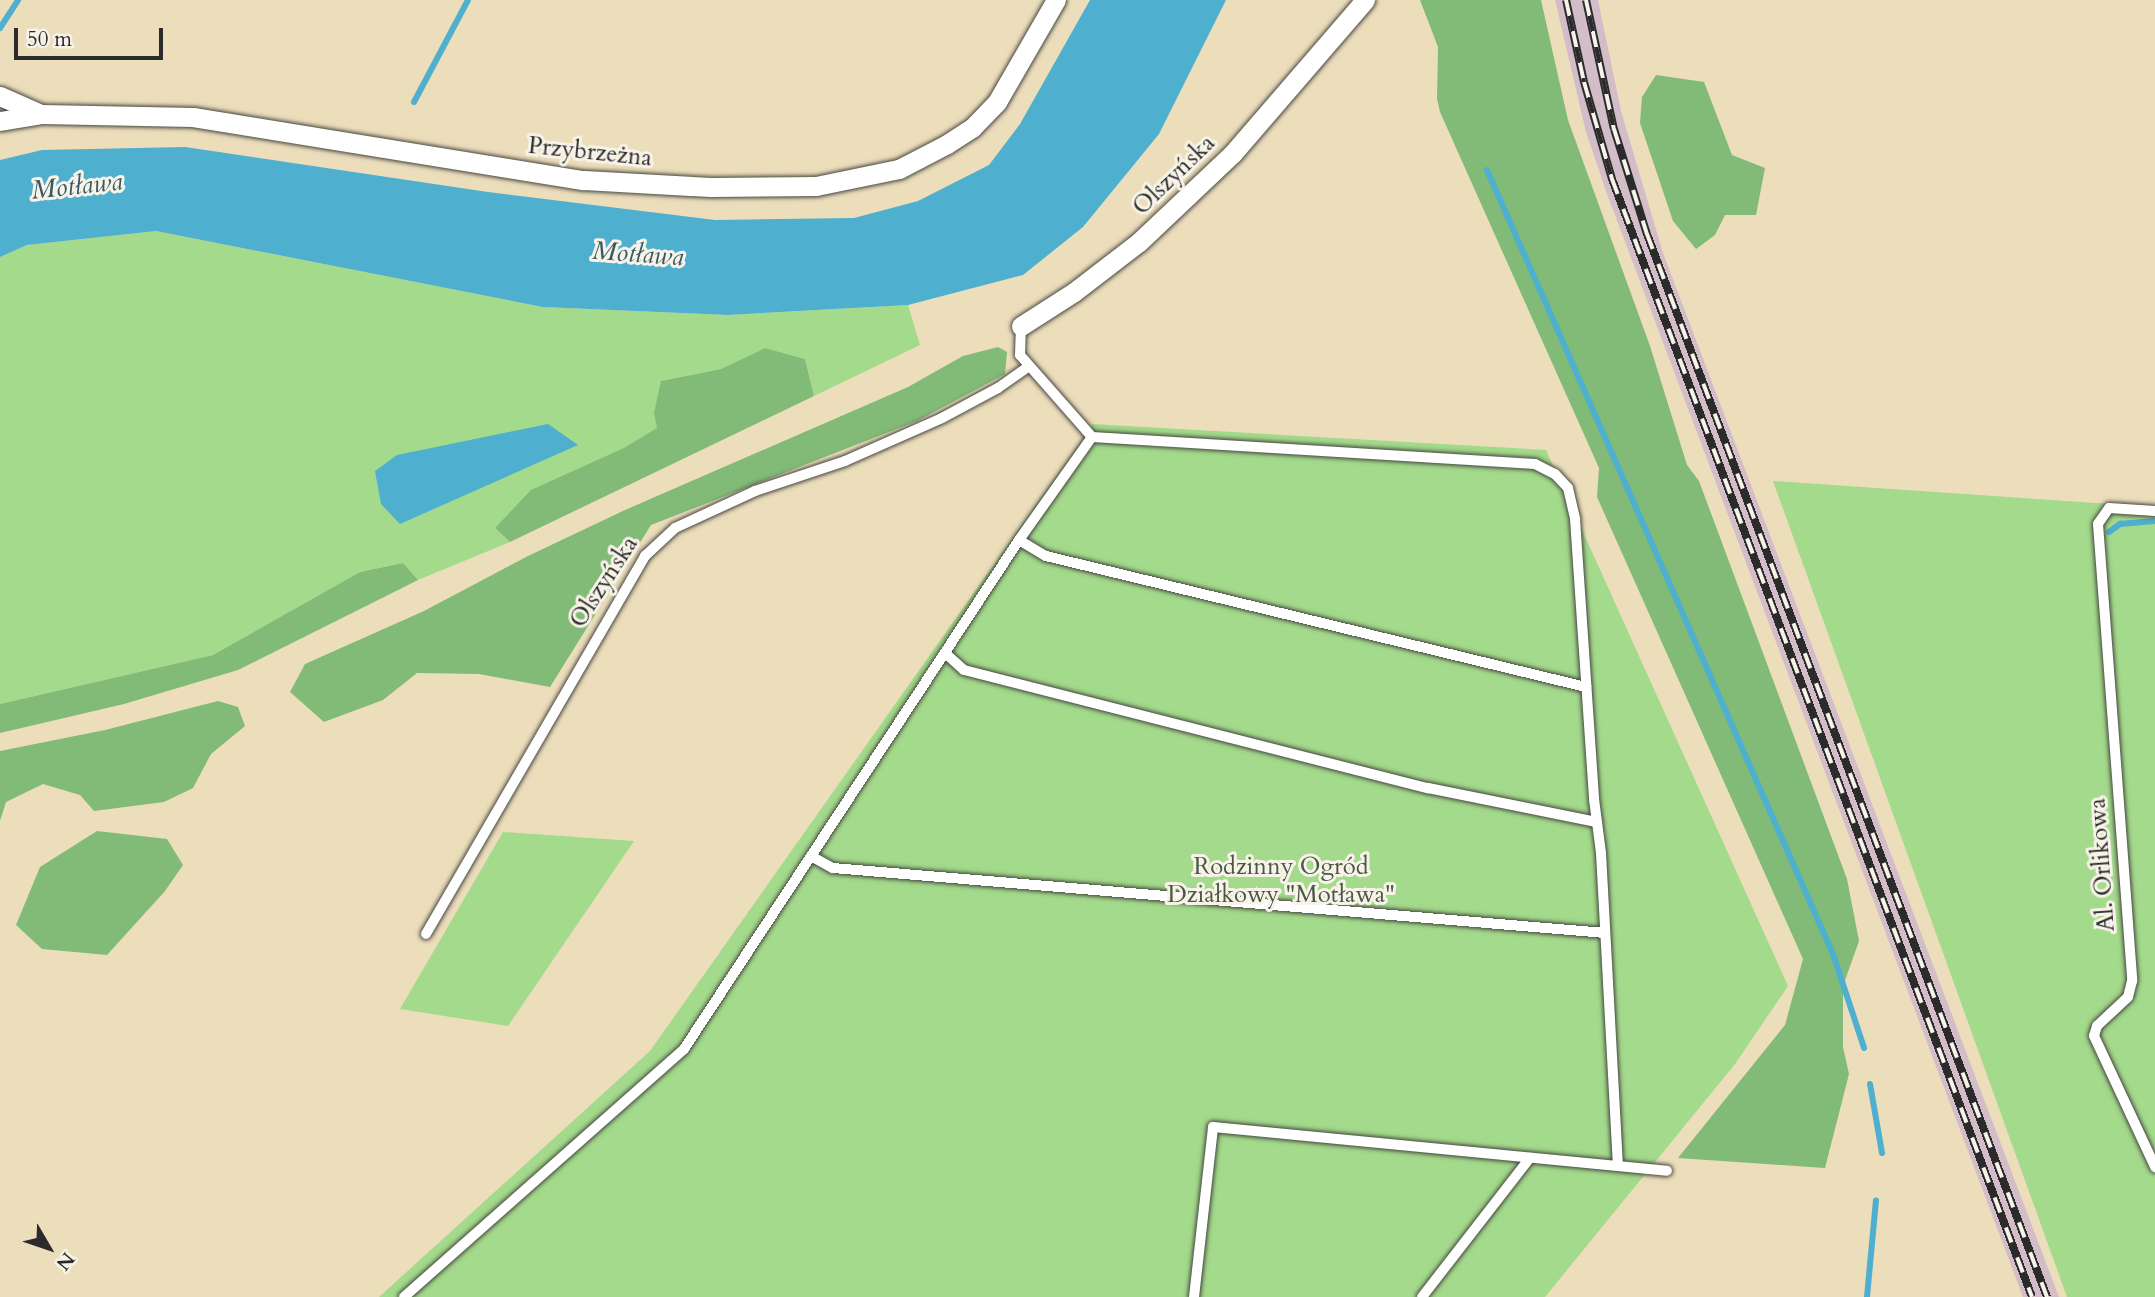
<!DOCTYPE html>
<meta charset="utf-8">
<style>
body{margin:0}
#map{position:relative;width:2155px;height:1297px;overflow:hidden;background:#ecdebb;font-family:Cardo,serif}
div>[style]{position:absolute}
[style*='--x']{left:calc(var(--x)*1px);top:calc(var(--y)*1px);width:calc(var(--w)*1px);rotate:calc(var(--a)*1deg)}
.industrial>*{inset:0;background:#d2bdc8}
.green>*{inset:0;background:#a3da8b}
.forest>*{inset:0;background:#82ba77}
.water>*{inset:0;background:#4fafce}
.stream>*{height:6px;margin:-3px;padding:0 3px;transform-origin:3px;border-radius:3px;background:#4fafce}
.roads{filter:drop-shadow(0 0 2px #484641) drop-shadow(0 0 2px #484641)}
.lane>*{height:10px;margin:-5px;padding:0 5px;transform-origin:5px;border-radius:5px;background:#fff}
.street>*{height:19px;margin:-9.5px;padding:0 9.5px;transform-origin:9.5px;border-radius:9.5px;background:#fff}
.rail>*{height:8px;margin-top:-4px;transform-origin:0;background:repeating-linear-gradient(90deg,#f7f3e8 0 16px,#2b2b2b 0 32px);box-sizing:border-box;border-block:2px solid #2b2b2b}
span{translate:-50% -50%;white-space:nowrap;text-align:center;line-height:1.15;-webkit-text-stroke:6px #f7f3e8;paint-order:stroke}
.street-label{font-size:24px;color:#2b2b2b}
.park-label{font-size:24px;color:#495743}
.water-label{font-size:26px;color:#385964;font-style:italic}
.north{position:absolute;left:14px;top:1213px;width:70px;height:70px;-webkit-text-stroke:5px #f7f3e8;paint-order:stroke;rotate:129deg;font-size:19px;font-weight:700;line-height:28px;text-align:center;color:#2b2b2b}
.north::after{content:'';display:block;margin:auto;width:24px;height:32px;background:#2b2b2b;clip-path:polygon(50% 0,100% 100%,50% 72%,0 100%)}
.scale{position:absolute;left:14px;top:28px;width:149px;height:32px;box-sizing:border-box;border:4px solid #2b2b2b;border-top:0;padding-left:9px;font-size:21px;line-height:24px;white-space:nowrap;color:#2b2b2b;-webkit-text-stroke:5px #f7f3e8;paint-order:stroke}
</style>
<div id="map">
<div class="industrial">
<div style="clip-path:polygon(1555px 0,1598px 0,1621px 111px,1663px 253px,2059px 1297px,2023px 1297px,1607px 194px,1586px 132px)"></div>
</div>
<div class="green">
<div style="clip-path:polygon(156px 231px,543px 307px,728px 315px,908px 305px,920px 345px,814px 396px,805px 359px,765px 348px,721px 369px,661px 381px,658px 428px,495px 528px,510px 542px,418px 580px,403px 563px,360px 572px,213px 655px,0 704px,0 257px,27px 245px)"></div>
<div style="clip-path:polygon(1093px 424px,1546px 450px,1788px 986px,1735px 1064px,1545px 1297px,379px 1297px,650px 1051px)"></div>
<div style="clip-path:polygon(1773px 481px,2155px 507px,2155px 1297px,2067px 1297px)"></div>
<div style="clip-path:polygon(503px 832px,634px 841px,508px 1026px,400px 1009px)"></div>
</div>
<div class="forest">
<div style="clip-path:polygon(1420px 0,1541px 0,1568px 120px,1650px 346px,1687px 465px,1699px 481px,1847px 879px,1859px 941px,1843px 986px,1843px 1047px,1849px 1074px,1825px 1168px,1678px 1158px,1785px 1025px,1803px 959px,1597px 497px,1599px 468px,1440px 112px,1437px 99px,1438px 47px)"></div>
<div style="clip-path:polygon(1656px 75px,1704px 82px,1732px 155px,1765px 168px,1756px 215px,1725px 215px,1715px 235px,1696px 249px,1673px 221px,1640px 123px,1642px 97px)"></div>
<div style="clip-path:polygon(998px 347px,1007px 352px,1005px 374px,917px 421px,651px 525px,550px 687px,479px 674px,417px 673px,383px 700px,324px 722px,290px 692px,305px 664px,424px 611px,528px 556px,625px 510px,908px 387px,963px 356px)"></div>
<div style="clip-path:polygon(765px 348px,805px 359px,814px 396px,510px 542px,495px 528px,531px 490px,624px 448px,657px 428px,654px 413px,661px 381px,721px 369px)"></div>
<div style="clip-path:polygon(403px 563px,418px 580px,238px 670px,124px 704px,0 733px,0 704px,213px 655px,360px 572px)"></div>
<div style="clip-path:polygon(218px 701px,238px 707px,245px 726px,211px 754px,193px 788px,164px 802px,94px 811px,80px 795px,43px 784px,6px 802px,0 821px,0 751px,105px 730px)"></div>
<div style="clip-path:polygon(97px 831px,167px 839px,183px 865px,165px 891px,107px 955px,42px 949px,16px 925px,40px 867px)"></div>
</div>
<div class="water">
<div style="clip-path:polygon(1090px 0,1226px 0,1159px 134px,1083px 227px,1023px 275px,908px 305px,728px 315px,543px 307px,156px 231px,27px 245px,0 257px,0 160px,42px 150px,185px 147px,488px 192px,715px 220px,854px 218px,918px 201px,989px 165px,1020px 124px)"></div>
<div style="clip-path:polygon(548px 424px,578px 445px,400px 524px,381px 504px,375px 471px,397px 455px)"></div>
</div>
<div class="stream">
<div style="--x:0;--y:28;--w:33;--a:-57"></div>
<div style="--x:414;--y:102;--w:115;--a:-62.1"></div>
<div style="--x:1487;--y:170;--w:857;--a:66.19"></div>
<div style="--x:1833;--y:954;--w:99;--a:71.7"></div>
<div style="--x:2109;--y:532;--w:14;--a:-36"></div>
<div style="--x:2120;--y:524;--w:35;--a:-5"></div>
<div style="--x:1870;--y:1084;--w:70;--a:80.1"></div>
<div style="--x:1867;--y:1297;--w:97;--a:-84.7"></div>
</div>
<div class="roads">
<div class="lane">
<div style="--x:1021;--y:326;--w:29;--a:92"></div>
<div style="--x:1020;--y:355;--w:109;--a:48.7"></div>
<div style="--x:1092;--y:437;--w:444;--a:3.5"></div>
<div style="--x:1535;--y:464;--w:22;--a:27"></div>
<div style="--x:1555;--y:474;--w:19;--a:47"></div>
<div style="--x:1568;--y:488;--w:32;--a:77"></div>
<div style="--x:1575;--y:519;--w:281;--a:86.1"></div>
<div style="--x:1594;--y:799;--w:54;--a:82.6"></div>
<div style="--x:1601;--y:853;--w:313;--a:86.9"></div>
<div style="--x:2155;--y:511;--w:46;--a:-176.3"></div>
<div style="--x:2109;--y:508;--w:19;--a:125"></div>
<div style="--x:2098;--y:524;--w:458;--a:85.7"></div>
<div style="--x:2132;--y:981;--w:16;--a:104"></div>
<div style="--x:2128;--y:997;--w:42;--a:136.9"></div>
<div style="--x:2097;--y:1026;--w:10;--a:107"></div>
<div style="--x:2094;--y:1036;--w:145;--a:65"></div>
<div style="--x:1019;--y:540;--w:31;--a:31"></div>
<div style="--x:1046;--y:556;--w:556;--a:13.64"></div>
<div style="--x:945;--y:653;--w:25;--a:42"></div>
<div style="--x:964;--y:670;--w:479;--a:14.3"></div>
<div style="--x:1428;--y:788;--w:172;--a:11.4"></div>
<div style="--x:811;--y:856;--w:25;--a:29"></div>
<div style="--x:833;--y:868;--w:775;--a:4.81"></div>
<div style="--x:426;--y:934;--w:437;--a:-59.9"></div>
<div style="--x:645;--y:556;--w:41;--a:-43"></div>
<div style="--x:675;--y:528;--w:88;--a:-24.8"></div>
<div style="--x:755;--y:491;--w:95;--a:-18.4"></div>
<div style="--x:845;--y:461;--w:106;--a:-23.9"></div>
<div style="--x:942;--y:418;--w:64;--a:-28.2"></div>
<div style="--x:998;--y:388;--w:38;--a:-35"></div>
<div style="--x:404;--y:1297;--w:374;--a:-41.5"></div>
<div style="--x:684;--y:1049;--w:609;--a:-56.65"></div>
<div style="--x:1019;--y:540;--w:126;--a:-54.7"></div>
<div style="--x:1194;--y:1297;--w:171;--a:-83.6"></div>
<div style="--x:1213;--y:1127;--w:456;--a:5.5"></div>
<div style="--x:1422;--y:1297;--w:176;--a:-52.2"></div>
</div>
<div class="street">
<div style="--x:0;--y:96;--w:45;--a:23.7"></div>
<div style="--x:0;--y:121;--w:43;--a:-9.5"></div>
<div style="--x:42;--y:114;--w:151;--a:1.1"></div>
<div style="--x:193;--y:117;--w:396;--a:9.2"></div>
<div style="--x:584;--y:180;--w:127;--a:3.2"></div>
<div style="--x:711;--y:187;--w:105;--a:-0.5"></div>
<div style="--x:816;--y:186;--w:85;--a:-11.6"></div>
<div style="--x:899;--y:169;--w:54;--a:-27.5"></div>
<div style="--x:947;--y:144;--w:30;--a:-33"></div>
<div style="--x:972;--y:128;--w:36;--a:-46"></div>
<div style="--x:997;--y:102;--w:118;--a:-60"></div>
<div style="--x:1021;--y:326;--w:63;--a:-32.7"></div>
<div style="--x:1074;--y:292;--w:82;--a:-37.6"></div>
<div style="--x:1139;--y:242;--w:129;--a:-43.4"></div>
<div style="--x:1233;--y:153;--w:202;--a:-49.2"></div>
</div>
</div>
<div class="rail">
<div style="--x:1566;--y:0;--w:84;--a:77.6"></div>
<div style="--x:1584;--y:82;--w:101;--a:73.9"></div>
<div style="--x:1612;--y:179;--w:1194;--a:69.41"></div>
<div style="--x:1586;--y:0;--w:132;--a:77.8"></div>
<div style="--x:1614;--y:129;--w:110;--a:72.6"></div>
<div style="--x:1647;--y:234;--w:1136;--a:69.38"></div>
</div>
<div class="street-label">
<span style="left:590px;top:152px;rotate:6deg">Przybrzeżna</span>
<span style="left:1174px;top:175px;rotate:-44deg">Olszyńska</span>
<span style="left:604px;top:582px;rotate:-57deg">Olszyńska</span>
<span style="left:2102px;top:865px;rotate:-94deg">Al. Orlikowa</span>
</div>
<div class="park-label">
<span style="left:1281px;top:881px">Rodzinny Ogród<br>Działkowy "Motława"</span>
</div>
<div class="water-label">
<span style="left:77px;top:186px;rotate:-6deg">Motława</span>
<span style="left:638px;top:254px;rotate:4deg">Motława</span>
</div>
<div class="north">N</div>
<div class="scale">50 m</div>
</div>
